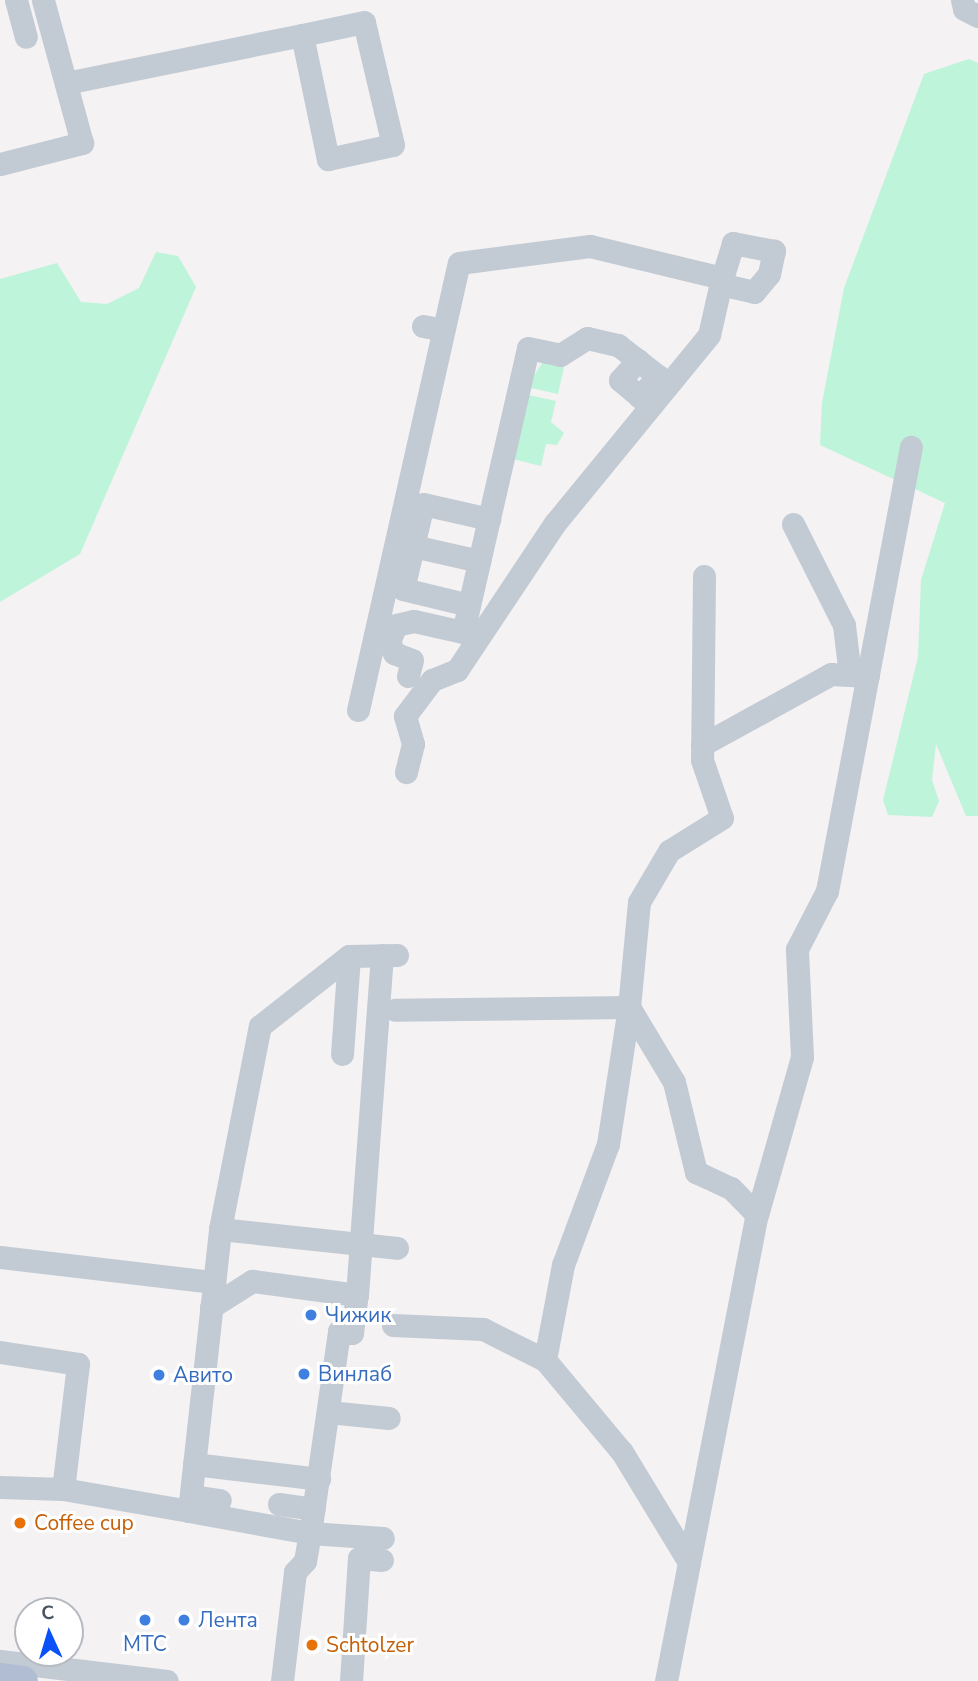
<!DOCTYPE html>
<meta charset="utf-8">
<style>
body{margin:0}
#map{position:relative;width:978px;height:1681px;overflow:hidden;background:#f4f2f2;font-family:"Nunito Sans",sans-serif}
div>[style]{position:absolute}
[style*='--x']{left:calc(var(--x)*1px);top:calc(var(--y)*1px);width:calc(var(--w)*1px);rotate:calc(var(--a)*1deg)}
.green>*{inset:0;background:#bef4da}
.minor>*{height:23px;margin:-11.5px;padding:0 11.5px;transform-origin:11.5px;border-radius:11.5px;background:#c2cad4}
.major>*{height:30px;margin:-15px;padding:0 15px;transform-origin:15px;border-radius:15px;background:#b0bdd2}
.dots>*{width:19px;height:19px;translate:-50% -50%;box-sizing:border-box;border:4px solid #fff;border-radius:50%}
span{translate:-50% -50%;white-space:nowrap;text-align:center;line-height:1.15;-webkit-text-stroke:6px #fff;paint-order:stroke}
.shop-label{font-size:21px;color:#366cbe}
.left{translate:0 -50%;text-align:left}
.food-label{font-size:21px;color:#c56008}
.north{position:absolute;left:14px;top:1597px;width:70px;height:70px;box-sizing:border-box;background:#fff;border:2px solid #b6bac0;border-radius:50%;rotate:356deg;font-size:19px;font-weight:700;line-height:28px;text-align:center;color:#485262}
.north::after{content:'';display:block;margin:auto;width:24px;height:32px;background:#0a51f7;clip-path:polygon(50% 0,100% 100%,50% 72%,0 100%)}
</style>
<div id="map">
<div class="green">
<div style="clip-path:polygon(969px 59px,978px 63px,978px 816px,966px 816px,936px 744px,932px 780px,939px 801px,932px 817px,888px 815px,883px 800px,918px 657px,921px 580px,945px 503px,820px 445px,822px 403px,844px 288px,924px 74px)"></div>
<div style="clip-path:polygon(156px 252px,178px 256px,196px 287px,80px 554px,0 602px,0 279px,57px 263px,81px 302px,107px 304px,139px 288px)"></div>
<div style="clip-path:polygon(543px 362px,564px 367px,558px 394px,526px 387px)"></div>
<div style="clip-path:polygon(524px 394px,556px 401px,551px 422px,564px 433px,557px 445px,546px 444px,541px 466px,509px 458px)"></div>
</div>
<div class="minor">
<div style="--x:16;--y:0;--w:38;--a:75"></div>
<div style="--x:962;--y:0;--w:9;--a:77"></div>
<div style="--x:964;--y:9;--w:16;--a:27"></div>
<div style="--x:66;--y:83;--w:241;--a:-11.5"></div>
<div style="--x:302;--y:35;--w:127;--a:78.2"></div>
<div style="--x:328;--y:159;--w:66;--a:-12.2"></div>
<div style="--x:393;--y:145;--w:126;--a:-103.3"></div>
<div style="--x:364;--y:22;--w:63;--a:168.2"></div>
<div style="--x:0;--y:164;--w:85;--a:-14.4"></div>
<div style="--x:82;--y:143;--w:148;--a:-105.3"></div>
<div style="--x:720;--y:284;--w:35;--a:13"></div>
<div style="--x:754;--y:292;--w:23;--a:-50"></div>
<div style="--x:769;--y:274;--w:24;--a:-78"></div>
<div style="--x:774;--y:251;--w:42;--a:-169"></div>
<div style="--x:733;--y:243;--w:37;--a:107"></div>
<div style="--x:423;--y:326;--w:20;--a:11"></div>
<div style="--x:793;--y:524;--w:113;--a:63.2"></div>
<div style="--x:844;--y:625;--w:50;--a:83.2"></div>
<div style="--x:413;--y:546;--w:68;--a:12.8"></div>
<div style="--x:704;--y:576;--w:184;--a:90.6"></div>
<div style="--x:702;--y:760;--w:61;--a:71"></div>
<div style="--x:722;--y:818;--w:62;--a:148.1"></div>
<div style="--x:669;--y:851;--w:59;--a:120.5"></div>
<div style="--x:639;--y:902;--w:105;--a:95.4"></div>
<div style="--x:629;--y:1007;--w:87;--a:59"></div>
<div style="--x:674;--y:1082;--w:93;--a:76.3"></div>
<div style="--x:696;--y:1172;--w:38;--a:25"></div>
<div style="--x:731;--y:1188;--w:37;--a:46"></div>
<div style="--x:469;--y:605;--w:68;--a:-166.4"></div>
<div style="--x:403;--y:589;--w:87;--a:-76.8"></div>
<div style="--x:423;--y:504;--w:68;--a:12.8"></div>
<div style="--x:408;--y:676;--w:16;--a:-76"></div>
<div style="--x:412;--y:660;--w:19;--a:-159"></div>
<div style="--x:394;--y:653;--w:12;--a:-114"></div>
<div style="--x:389;--y:642;--w:18;--a:-68"></div>
<div style="--x:396;--y:625;--w:18;--a:-13"></div>
<div style="--x:414;--y:621;--w:50;--a:12.7"></div>
<div style="--x:463;--y:632;--w:291;--a:-77.1"></div>
<div style="--x:528;--y:348;--w:33;--a:12"></div>
<div style="--x:560;--y:355;--w:32;--a:-32"></div>
<div style="--x:587;--y:338;--w:32;--a:13"></div>
<div style="--x:618;--y:345;--w:51;--a:37.8"></div>
<div style="--x:658;--y:376;--w:28;--a:131"></div>
<div style="--x:640;--y:397;--w:26;--a:-140"></div>
<div style="--x:620;--y:380;--w:27;--a:-48"></div>
<div style="--x:358;--y:710;--w:458;--a:-77.3"></div>
<div style="--x:459;--y:263;--w:132;--a:-7.4"></div>
<div style="--x:590;--y:246;--w:136;--a:13.6"></div>
<div style="--x:722;--y:278;--w:58;--a:102.8"></div>
<div style="--x:709;--y:335;--w:243;--a:129.3"></div>
<div style="--x:555;--y:523;--w:177;--a:123.7"></div>
<div style="--x:457;--y:670;--w:27;--a:158"></div>
<div style="--x:432;--y:680;--w:45;--a:126.9"></div>
<div style="--x:405;--y:716;--w:29;--a:74"></div>
<div style="--x:413;--y:744;--w:29;--a:104"></div>
<div style="--x:702;--y:745;--w:147;--a:-28.8"></div>
<div style="--x:831;--y:674;--w:37;--a:3"></div>
<div style="--x:342;--y:1054;--w:98;--a:-85.9"></div>
<div style="--x:220;--y:1229;--w:207;--a:-78.9"></div>
<div style="--x:260;--y:1026;--w:113;--a:-38.2"></div>
<div style="--x:349;--y:956;--w:48;--a:-1.2"></div>
<div style="--x:0;--y:1257;--w:215;--a:6.7"></div>
<div style="--x:211;--y:1307;--w:49;--a:-32.4"></div>
<div style="--x:252;--y:1281;--w:106;--a:7.6"></div>
<div style="--x:393;--y:1325;--w:90;--a:2.5"></div>
<div style="--x:483;--y:1329;--w:69;--a:26.6"></div>
<div style="--x:545;--y:1360;--w:97;--a:-79.3"></div>
<div style="--x:563;--y:1265;--w:129;--a:-69.6"></div>
<div style="--x:608;--y:1144;--w:139;--a:-81.3"></div>
<div style="--x:629;--y:1007;--w:234;--a:179.3"></div>
<div style="--x:0;--y:1352;--w:79;--a:8.7"></div>
<div style="--x:78;--y:1364;--w:126;--a:96.8"></div>
<div style="--x:63;--y:1489;--w:128;--a:9.9"></div>
<div style="--x:189;--y:1511;--w:284;--a:-83.7"></div>
<div style="--x:220;--y:1229;--w:178;--a:6.1"></div>
<div style="--x:545;--y:1360;--w:120;--a:50.1"></div>
<div style="--x:622;--y:1452;--w:129;--a:58.7"></div>
<div style="--x:328;--y:1412;--w:61;--a:5.6"></div>
<div style="--x:194;--y:1464;--w:126;--a:6.8"></div>
<div style="--x:0;--y:1487;--w:63;--a:1.8"></div>
<div style="--x:191;--y:1496;--w:29;--a:8"></div>
<div style="--x:279;--y:1504;--w:35;--a:8"></div>
<div style="--x:189;--y:1511;--w:123;--a:10.3"></div>
<div style="--x:310;--y:1533;--w:204;--a:-81.8"></div>
<div style="--x:339;--y:1331;--w:13;--a:9"></div>
<div style="--x:352;--y:1333;--w:38;--a:-83"></div>
<div style="--x:357;--y:1295;--w:341;--a:-85.8"></div>
<div style="--x:0;--y:1661;--w:168;--a:6.8"></div>
<div style="--x:282;--y:1681;--w:110;--a:-83.2"></div>
<div style="--x:295;--y:1572;--w:15;--a:-48"></div>
<div style="--x:305;--y:1561;--w:28;--a:-80"></div>
<div style="--x:310;--y:1533;--w:73;--a:3.9"></div>
<div style="--x:351;--y:1681;--w:123;--a:-86.3"></div>
<div style="--x:359;--y:1558;--w:23;--a:5"></div>
<div style="--x:666;--y:1681;--w:475;--a:-79"></div>
<div style="--x:757;--y:1215;--w:164;--a:-74.1"></div>
<div style="--x:802;--y:1057;--w:108;--a:-92.7"></div>
<div style="--x:797;--y:949;--w:65;--a:-62.7"></div>
<div style="--x:827;--y:891;--w:452;--a:-79.3"></div>
</div>
<div class="major">
<div style="--x:0;--y:1678;--w:23;--a:7"></div>
</div>
<div class="dots">
<div style="left:311px;top:1315px;background:#3f7fe0"></div>
<div style="left:304px;top:1374px;background:#3f7fe0"></div>
<div style="left:159px;top:1375px;background:#3f7fe0"></div>
<div style="left:20px;top:1523px;background:#e8710a"></div>
<div style="left:145px;top:1620px;background:#3f7fe0"></div>
<div style="left:184px;top:1620px;background:#3f7fe0"></div>
<div style="left:312px;top:1645px;background:#e8710a"></div>
</div>
<div class="shop-label">
<span class="left" style="left:325px;top:1315px">Чижик</span>
<span class="left" style="left:318px;top:1374px">Винлаб</span>
<span class="left" style="left:173px;top:1375px">Авито</span>
<span class="left" style="left:198px;top:1620px">Лента</span>
<span style="left:145px;top:1644px">МТС</span>
</div>
<div class="food-label">
<span class="left" style="left:34px;top:1523px">Coffee cup</span>
<span class="left" style="left:326px;top:1645px">Schtolzer</span>
</div>
<div class="north">С</div>
</div>
